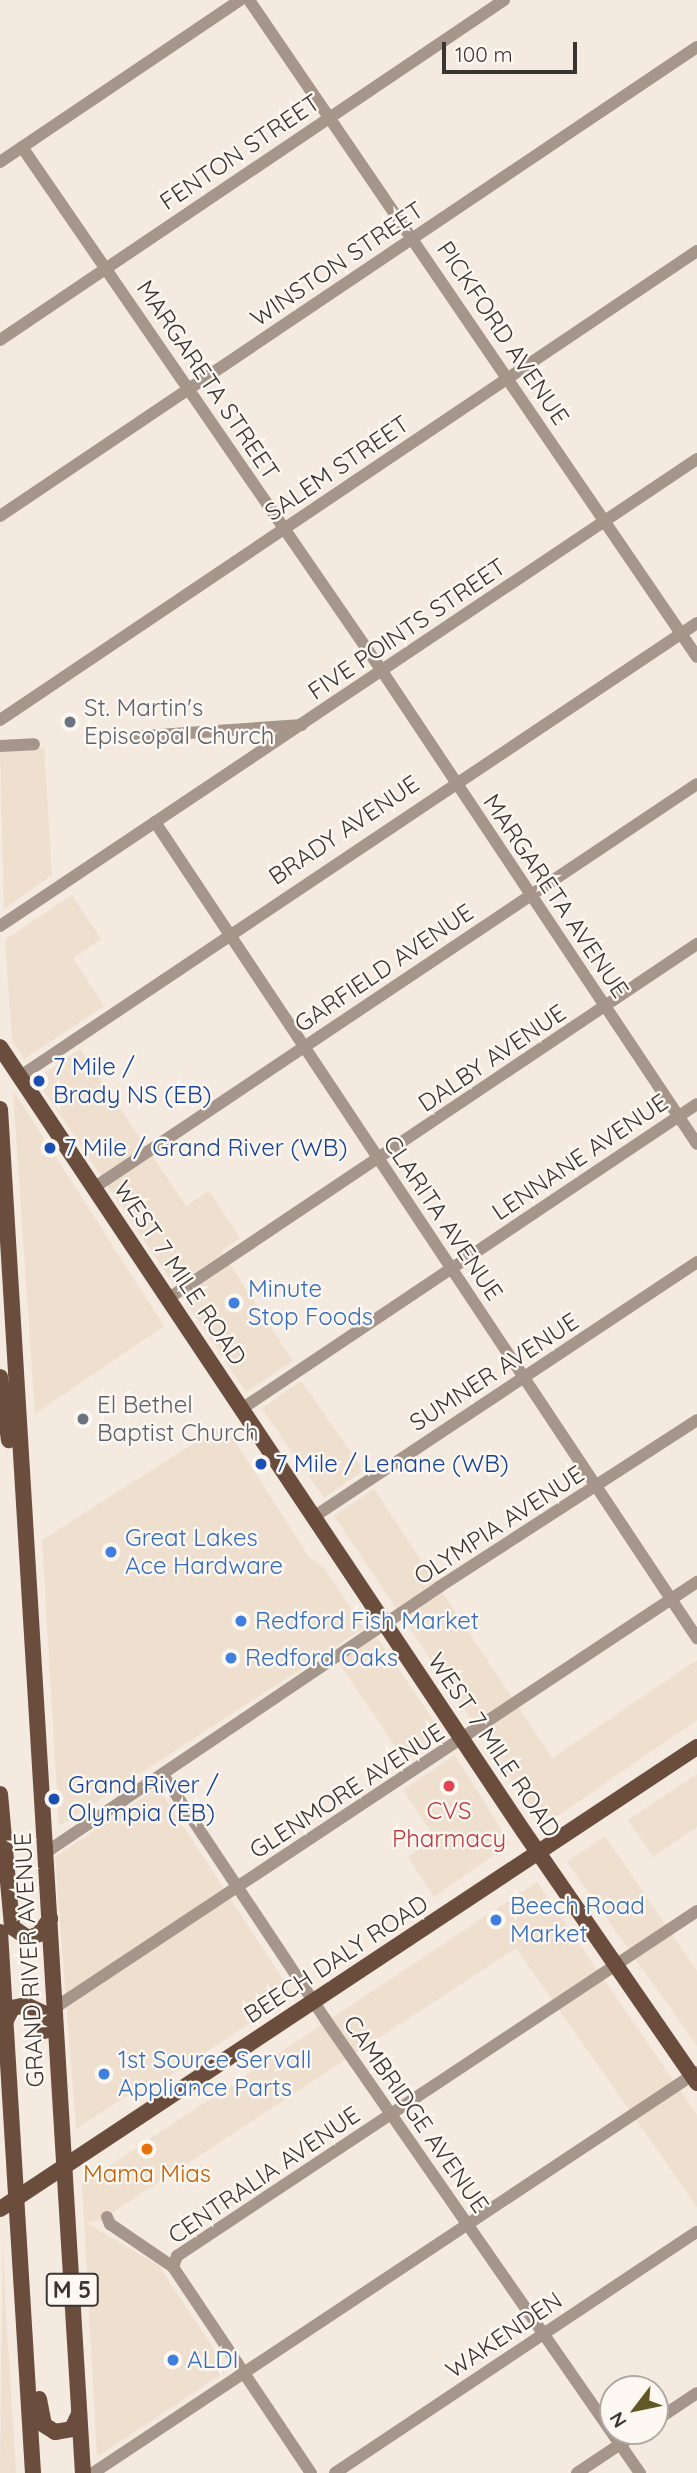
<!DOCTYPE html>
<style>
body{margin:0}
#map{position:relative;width:697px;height:2473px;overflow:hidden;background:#f4eae0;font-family:Quicksand,sans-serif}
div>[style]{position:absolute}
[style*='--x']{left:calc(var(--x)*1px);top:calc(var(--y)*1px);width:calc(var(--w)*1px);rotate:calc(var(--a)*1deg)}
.built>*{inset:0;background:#eedfcf;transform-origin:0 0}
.minor>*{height:12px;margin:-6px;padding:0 6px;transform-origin:6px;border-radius:6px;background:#a6958b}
.major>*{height:16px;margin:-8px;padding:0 8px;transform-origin:8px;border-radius:8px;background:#6a4d3c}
.dots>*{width:19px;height:19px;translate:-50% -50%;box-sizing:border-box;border:4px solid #fef8f2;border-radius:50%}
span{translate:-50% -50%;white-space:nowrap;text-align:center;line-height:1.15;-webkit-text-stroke:5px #fef8f2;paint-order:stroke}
.shield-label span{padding:2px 5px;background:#fef8f2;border:2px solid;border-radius:5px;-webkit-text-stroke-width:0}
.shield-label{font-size:23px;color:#393532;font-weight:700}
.street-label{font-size:24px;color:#393532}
.worship-label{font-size:24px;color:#5b616d}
.left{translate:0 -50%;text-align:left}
.transit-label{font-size:24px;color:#164399}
.shop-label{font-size:24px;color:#366cbe}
.health-label{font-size:24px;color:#be3a42}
.food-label{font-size:24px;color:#c56008}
.north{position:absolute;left:599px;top:2375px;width:70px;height:70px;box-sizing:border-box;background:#fef8f2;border:2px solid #afaaa5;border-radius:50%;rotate:238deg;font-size:19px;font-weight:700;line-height:28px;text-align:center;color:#393532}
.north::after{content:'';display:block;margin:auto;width:24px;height:32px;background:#635825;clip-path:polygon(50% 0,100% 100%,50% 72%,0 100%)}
.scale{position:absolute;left:442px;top:42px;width:135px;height:32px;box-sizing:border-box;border:4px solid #393532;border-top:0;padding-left:9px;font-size:21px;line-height:24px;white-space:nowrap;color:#393532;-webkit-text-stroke:5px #fef8f2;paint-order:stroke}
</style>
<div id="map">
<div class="built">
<div style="clip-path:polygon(44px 747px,52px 875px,4px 909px,0 751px)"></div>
<div style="clip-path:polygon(72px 895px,101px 939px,73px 958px,104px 1006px,24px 1059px,12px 1040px,5px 940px)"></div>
<div style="clip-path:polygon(80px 1049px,186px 1206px,209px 1191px,240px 1238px,221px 1251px,293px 1361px,246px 1392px,36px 1079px)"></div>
<div style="clip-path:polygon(13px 1090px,164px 1326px,35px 1414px)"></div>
<div style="left:301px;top:1381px;width:109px;height:48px;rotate:55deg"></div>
<div style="clip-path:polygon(224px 1424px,309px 1557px,325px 1569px,364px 1628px,59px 1826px,42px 1540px)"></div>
<div style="clip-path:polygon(374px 1489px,552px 1758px,697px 1660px,697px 1720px,543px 1826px,334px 1516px)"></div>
<div style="left:377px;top:1637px;width:118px;height:46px;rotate:56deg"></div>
<div style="clip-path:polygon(455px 1755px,510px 1844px,434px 1897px,408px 1857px,435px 1838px,403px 1790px)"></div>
<div style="clip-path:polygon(697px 1774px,697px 1827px,653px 1857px,628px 1820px)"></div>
<div style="clip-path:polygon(158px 1787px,293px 1995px,157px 2084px,140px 2087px,76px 2129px,55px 1857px)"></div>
<div style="clip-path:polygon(605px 1836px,697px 1971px,697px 2046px,567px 1862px)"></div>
<div style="clip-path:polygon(537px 1882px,697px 2115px,697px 2207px,516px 1948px,101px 2220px,85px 2222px,159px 2266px,228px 2370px,97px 2457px,82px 2184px)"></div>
<div style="clip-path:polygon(3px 2240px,6px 2311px,16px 2473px,0 2473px)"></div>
</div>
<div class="minor">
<div style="--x:249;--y:0;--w:795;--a:55.71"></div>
<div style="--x:22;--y:147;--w:636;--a:55.51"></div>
<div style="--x:382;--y:671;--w:568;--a:56.34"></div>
<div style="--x:0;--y:162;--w:290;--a:-34"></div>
<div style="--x:0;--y:340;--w:608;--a:-34"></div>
<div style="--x:0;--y:516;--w:840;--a:-33.94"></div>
<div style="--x:0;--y:720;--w:840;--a:-33.94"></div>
<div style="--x:115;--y:738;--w:187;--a:-4"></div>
<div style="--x:0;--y:746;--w:34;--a:-3"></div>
<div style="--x:155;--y:822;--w:980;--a:56.41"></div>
<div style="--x:0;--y:926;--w:839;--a:-33.82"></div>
<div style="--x:19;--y:1077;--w:816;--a:-33.81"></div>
<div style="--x:95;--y:1187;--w:724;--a:-33.8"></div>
<div style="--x:169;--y:1298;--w:636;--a:-33.84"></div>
<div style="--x:243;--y:1408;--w:546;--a:-33.81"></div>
<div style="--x:315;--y:1516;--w:459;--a:-33.6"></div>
<div style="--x:163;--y:1775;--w:293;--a:56.4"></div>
<div style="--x:325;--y:2019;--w:553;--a:55.25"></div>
<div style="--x:45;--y:1853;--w:475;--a:-34"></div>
<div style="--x:439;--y:1587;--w:307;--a:-32.9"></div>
<div style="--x:53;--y:2009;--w:773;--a:-33.55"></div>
<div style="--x:107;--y:2217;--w:8;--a:67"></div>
<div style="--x:110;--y:2224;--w:76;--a:34.3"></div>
<div style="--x:173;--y:2267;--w:248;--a:56.2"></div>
<div style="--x:173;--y:2267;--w:12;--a:-70"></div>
<div style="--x:177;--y:2256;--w:624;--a:-33.56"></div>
<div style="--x:655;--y:2421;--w:50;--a:-33.7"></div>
<div style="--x:93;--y:2473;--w:725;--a:-33.58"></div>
<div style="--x:335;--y:2473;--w:435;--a:-33.7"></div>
<div style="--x:577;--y:2473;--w:76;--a:-33.7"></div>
</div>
<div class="major">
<div style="--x:0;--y:1047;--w:944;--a:56.28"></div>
<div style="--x:524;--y:1832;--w:305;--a:55.4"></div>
<div style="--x:0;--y:1109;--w:1367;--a:86.52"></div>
<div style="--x:0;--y:1377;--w:64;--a:81.9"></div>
<div style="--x:0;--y:1794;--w:134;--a:84.8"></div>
<div style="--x:12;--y:1927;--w:19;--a:35"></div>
<div style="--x:28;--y:1938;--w:12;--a:-20"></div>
<div style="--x:39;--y:1934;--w:19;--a:-54"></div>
<div style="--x:0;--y:1932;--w:542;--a:86.51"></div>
<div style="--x:5;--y:2022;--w:16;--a:-63"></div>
<div style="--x:12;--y:2008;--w:14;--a:-12"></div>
<div style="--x:26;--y:2005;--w:19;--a:25"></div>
<div style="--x:43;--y:2013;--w:18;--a:84"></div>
<div style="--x:0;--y:2209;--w:836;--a:-33.54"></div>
<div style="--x:39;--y:2399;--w:26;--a:79"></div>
<div style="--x:44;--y:2425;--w:13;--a:32"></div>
<div style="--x:55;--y:2432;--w:17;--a:-10"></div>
<div style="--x:72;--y:2429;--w:17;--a:-65"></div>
</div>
<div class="dots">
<div style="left:70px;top:722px;background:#6b7280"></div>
<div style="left:39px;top:1081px;background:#1a4fb4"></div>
<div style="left:50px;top:1148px;background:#1a4fb4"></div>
<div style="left:234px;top:1303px;background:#3f7fe0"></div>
<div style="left:83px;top:1419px;background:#6b7280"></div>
<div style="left:261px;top:1464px;background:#1a4fb4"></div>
<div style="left:111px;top:1552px;background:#3f7fe0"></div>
<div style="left:241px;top:1621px;background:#3f7fe0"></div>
<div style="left:231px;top:1658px;background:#3f7fe0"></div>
<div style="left:449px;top:1786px;background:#e0444e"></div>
<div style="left:54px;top:1799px;background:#1a4fb4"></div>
<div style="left:496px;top:1920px;background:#3f7fe0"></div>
<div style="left:104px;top:2074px;background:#3f7fe0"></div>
<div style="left:147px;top:2149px;background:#e8710a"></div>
<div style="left:173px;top:2360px;background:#3f7fe0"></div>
</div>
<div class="shield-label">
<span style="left:72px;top:2290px">M 5</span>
</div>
<div class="street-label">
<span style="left:240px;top:152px;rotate:-34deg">FENTON STREET</span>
<span style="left:337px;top:264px;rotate:-34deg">WINSTON STREET</span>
<span style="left:503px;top:333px;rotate:56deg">PICKFORD AVENUE</span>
<span style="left:208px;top:380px;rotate:56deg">MARGARETA STREET</span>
<span style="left:337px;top:468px;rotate:-34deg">SALEM STREET</span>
<span style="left:407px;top:629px;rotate:-34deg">FIVE POINTS STREET</span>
<span style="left:344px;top:830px;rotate:-34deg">BRADY AVENUE</span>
<span style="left:556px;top:896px;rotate:56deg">MARGARETA AVENUE</span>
<span style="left:384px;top:968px;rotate:-34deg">GARFIELD AVENUE</span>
<span style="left:492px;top:1058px;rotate:-34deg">DALBY AVENUE</span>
<span style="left:580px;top:1157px;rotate:-34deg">LENNANE AVENUE</span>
<span style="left:443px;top:1218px;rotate:56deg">CLARITA AVENUE</span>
<span style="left:180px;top:1273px;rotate:56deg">WEST 7 MILE ROAD</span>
<span style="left:494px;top:1372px;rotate:-33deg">SUMNER AVENUE</span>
<span style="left:499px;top:1525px;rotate:-33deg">OLYMPIA AVENUE</span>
<span style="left:494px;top:1745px;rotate:56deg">WEST 7 MILE ROAD</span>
<span style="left:347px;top:1791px;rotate:-33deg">GLENMORE AVENUE</span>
<span style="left:336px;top:1959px;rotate:-33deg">BEECH DALY ROAD</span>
<span style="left:29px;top:1960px;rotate:-93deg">GRAND RIVER AVENUE</span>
<span style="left:416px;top:2114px;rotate:55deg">CAMBRIDGE AVENUE</span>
<span style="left:264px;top:2175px;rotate:-34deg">CENTRALIA AVENUE</span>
<span style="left:504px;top:2335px;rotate:-34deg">WAKENDEN</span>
</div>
<div class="worship-label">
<span class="left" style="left:84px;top:722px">St. Martin's<br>Episcopal Church</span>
<span class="left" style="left:97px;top:1419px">El Bethel<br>Baptist Church</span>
</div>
<div class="transit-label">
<span class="left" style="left:53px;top:1081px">7 Mile /<br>Brady NS (EB)</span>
<span class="left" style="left:64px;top:1148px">7 Mile / Grand River (WB)</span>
<span class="left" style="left:275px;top:1464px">7 Mile / Lenane (WB)</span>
<span class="left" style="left:68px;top:1799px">Grand River /<br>Olympia (EB)</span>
</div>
<div class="shop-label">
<span class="left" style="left:248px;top:1303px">Minute<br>Stop Foods</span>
<span class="left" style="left:125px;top:1552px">Great Lakes<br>Ace Hardware</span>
<span class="left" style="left:255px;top:1621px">Redford Fish Market</span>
<span class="left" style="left:245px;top:1658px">Redford Oaks</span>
<span class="left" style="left:510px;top:1920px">Beech Road<br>Market</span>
<span class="left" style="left:118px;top:2074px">1st Source Servall<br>Appliance Parts</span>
<span class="left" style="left:187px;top:2360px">ALDI</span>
</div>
<div class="health-label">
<span style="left:449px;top:1825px">CVS<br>Pharmacy</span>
</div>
<div class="food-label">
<span style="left:147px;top:2174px">Mama Mias</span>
</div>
<div class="north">N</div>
<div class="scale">100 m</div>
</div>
